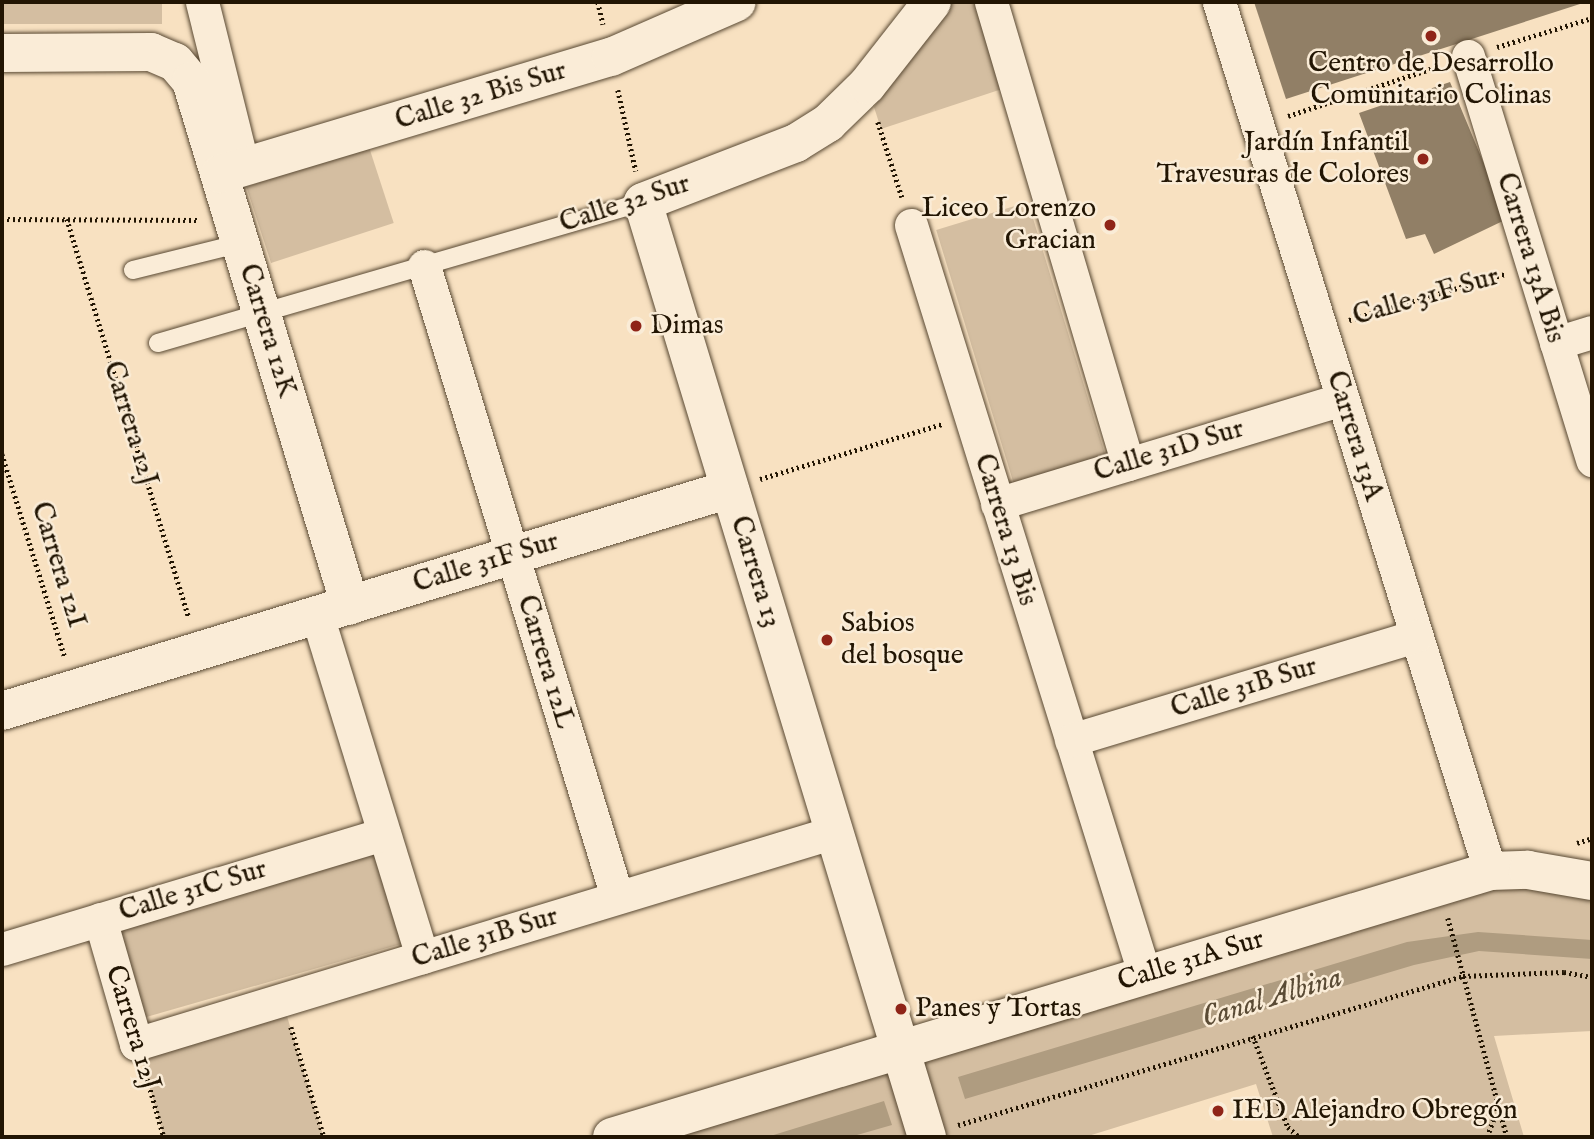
<!DOCTYPE html>
<meta charset="utf-8">
<style>
body{margin:0}
#map{position:relative;width:1594px;height:1139px;overflow:hidden;background:#f8e1c1;font-family:"IM FELL English",serif}
div>[style]{position:absolute}
[style*='--x']{left:calc(var(--x)*1px);top:calc(var(--y)*1px);width:calc(var(--w)*1px);rotate:calc(var(--a)*1deg)}
.green>*{inset:0;background:#d4bea1;transform-origin:0 0}
.water>*{inset:0;background:#af9c80}
.building>*{inset:0;background:#917f66}
.path>*{height:4.5px;margin-top:-2.25px;transform-origin:0;background:repeating-linear-gradient(90deg,#221503 0 2px,transparent 0 5.5px)}
.roads{filter:drop-shadow(0 0 2px #584832) drop-shadow(0 0 2px #584832)}
.service>*{height:18px;margin:-9px;padding:0 9px;transform-origin:9px;border-radius:9px;background:#faecd7}
.minor>*{height:33px;margin:-16.5px;padding:0 16.5px;transform-origin:16.5px;border-radius:16.5px;background:#faecd7}
.tertiary>*{height:38px;margin:-19px;padding:0 19px;transform-origin:19px;border-radius:19px;background:#faecd7}
.dots>*{width:19px;height:19px;translate:-50% -50%;box-sizing:border-box;border:4px solid #faecd7;border-radius:50%}
span{translate:-50% -50%;white-space:nowrap;text-align:center;line-height:1.15;-webkit-text-stroke:5px #faecd7;paint-order:stroke}
.poi-label{font-size:28px;color:#221503}
.right{translate:-100% -50%;text-align:right}
.left{translate:0 -50%;text-align:left}
.street-label{font-size:28px;color:#221503}
.water-label{font-size:30px;color:#5a4b35;font-style:italic}
.frame{position:absolute;inset:0;border:4px solid #221503;pointer-events:none}
</style>
<div id="map">
<div class="green">
<div style="left:2px;top:2px;width:160px;height:22px"></div>
<div style="clip-path:polygon(957px 2px,974px 2px,1002px 89px,881px 129px,874px 107px,946px 5px)"></div>
<div style="left:369px;top:147px;width:80px;height:129px;rotate:72deg"></div>
<div style="left:1028px;top:202px;width:274px;height:96px;rotate:73deg"></div>
<div style="left:377px;top:851px;width:96px;height:275px;rotate:74deg"></div>
<div style="clip-path:polygon(1513px 882px,1592px 897px,1592px 1031px,1494px 1036px,1524px 1137px,1273px 1137px,1256px 1084px,1085px 1137px,657px 1137px)"></div>
<div style="clip-path:polygon(286px 1013px,323px 1135px,164px 1137px,141px 1058px)"></div>
</div>
<div class="water">
<div style="clip-path:polygon(1478px 932px,1592px 940px,1592px 959px,1479px 951px,1414px 965px,965px 1099px,958px 1077px,1407px 942px)"></div>
<div style="clip-path:polygon(884px 1101px,892px 1125px,850px 1137px,767px 1137px)"></div>
</div>
<div class="building">
<div style="clip-path:polygon(1254px 2px,1579px 2px,1580px 4px,1286px 99px)"></div>
<div style="clip-path:polygon(1450px 82px,1507px 219px,1434px 254px,1425px 234px,1406px 239px,1359px 113px)"></div>
</div>
<div class="path">
<div style="--x:598;--y:2;--w:23;--a:77"></div>
<div style="--x:1497;--y:47;--w:99;--a:-17"></div>
<div style="--x:618;--y:90;--w:83;--a:77.5"></div>
<div style="--x:1288;--y:116;--w:159;--a:-18.3"></div>
<div style="--x:878;--y:122;--w:79;--a:72.3"></div>
<div style="--x:2;--y:219;--w:195;--a:0.3"></div>
<div style="--x:67;--y:219;--w:417;--a:73"></div>
<div style="--x:1349;--y:320;--w:163;--a:-16.4"></div>
<div style="--x:2;--y:454;--w:214;--a:72.8"></div>
<div style="--x:760;--y:479;--w:190;--a:-16.8"></div>
<div style="--x:1577;--y:843;--w:16;--a:-18"></div>
<div style="--x:1448;--y:918;--w:227;--a:74.9"></div>
<div style="--x:291;--y:1027;--w:115;--a:73.3"></div>
<div style="--x:1253;--y:1036;--w:97;--a:69"></div>
<div style="--x:1288;--y:1127;--w:15;--a:42"></div>
<div style="--x:146;--y:1074;--w:66;--a:74.1"></div>
<div style="--x:958;--y:1125;--w:527;--a:-16.44"></div>
<div style="--x:1463;--y:976;--w:101;--a:-2.3"></div>
<div style="--x:1564;--y:972;--w:28;--a:10"></div>
<div style="--x:1487;--y:1137;--w:33;--a:-70"></div>
</div>
<div class="roads">
<div class="service">
<div style="--x:133;--y:270;--w:111;--a:-14"></div>
<div style="--x:158;--y:343;--w:505;--a:-16.21"></div>
</div>
<div class="minor">
<div style="--x:202;--y:2;--w:170;--a:76"></div>
<div style="--x:991;--y:2;--w:482;--a:73.5"></div>
<div style="--x:1219;--y:2;--w:910;--a:72.68"></div>
<div style="--x:1468;--y:56;--w:423;--a:72.9"></div>
<div style="--x:911;--y:225;--w:787;--a:72.69"></div>
<div style="--x:424;--y:266;--w:660;--a:72.99"></div>
<div style="--x:1556;--y:343;--w:38;--a:-17"></div>
<div style="--x:997;--y:504;--w:361;--a:-16.9"></div>
<div style="--x:317;--y:615;--w:358;--a:72.9"></div>
<div style="--x:1071;--y:740;--w:360;--a:-16.8"></div>
<div style="--x:100;--y:919;--w:130;--a:73.9"></div>
<div style="--x:136;--y:1044;--w:729;--a:-16.89"></div>
<div style="--x:2;--y:949;--w:399;--a:-16.8"></div>
</div>
<div class="tertiary">
<div style="--x:2;--y:53;--w:149;--a:-0.4"></div>
<div style="--x:151;--y:52;--w:26;--a:23"></div>
<div style="--x:175;--y:62;--w:25;--a:50"></div>
<div style="--x:191;--y:81;--w:548;--a:73.12"></div>
<div style="--x:220;--y:174;--w:408;--a:-16.7"></div>
<div style="--x:611;--y:57;--w:137;--a:-23.6"></div>
<div style="--x:2;--y:711;--w:761;--a:-16.96"></div>
<div style="--x:612;--y:1137;--w:917;--a:-16.85"></div>
<div style="--x:1490;--y:871;--w:38;--a:-2"></div>
<div style="--x:1528;--y:870;--w:65;--a:9.8"></div>
<div style="--x:927;--y:1137;--w:977;--a:-106.9"></div>
<div style="--x:643;--y:202;--w:164;--a:-21.1"></div>
<div style="--x:796;--y:143;--w:38;--a:-32"></div>
<div style="--x:828;--y:123;--w:54;--a:-44.3"></div>
<div style="--x:867;--y:85;--w:105;--a:-51.9"></div>
</div>
</div>
<div class="dots">
<div style="left:1431px;top:36px;background:#8f2418"></div>
<div style="left:1423px;top:159px;background:#8f2418"></div>
<div style="left:1110px;top:225px;background:#8f2418"></div>
<div style="left:636px;top:326px;background:#8f2418"></div>
<div style="left:827px;top:640px;background:#8f2418"></div>
<div style="left:901px;top:1009px;background:#8f2418"></div>
<div style="left:1218px;top:1111px;background:#8f2418"></div>
</div>
<div class="poi-label">
<span style="left:1431px;top:80px">Centro de Desarrollo<br>Comunitario Colinas</span>
<span class="right" style="left:1409px;top:159px">Jardín Infantil<br>Travesuras de Colores</span>
<span class="right" style="left:1096px;top:225px">Liceo Lorenzo<br>Gracian</span>
<span class="left" style="left:650px;top:326px">Dimas</span>
<span class="left" style="left:841px;top:640px">Sabios<br>del bosque</span>
<span class="left" style="left:915px;top:1009px">Panes y Tortas</span>
<span class="left" style="left:1232px;top:1111px">IED Alejandro Obregón</span>
</div>
<div class="street-label">
<span style="left:481px;top:96px;rotate:-17deg">Calle 32 Bis Sur</span>
<span style="left:625px;top:204px;rotate:-18deg">Calle 32 Sur</span>
<span style="left:1530px;top:258px;rotate:73deg">Carrera 13A Bis</span>
<span style="left:1426px;top:297px;rotate:-16deg">Calle 31F Sur</span>
<span style="left:267px;top:331px;rotate:73deg">Carrera 12K</span>
<span style="left:130px;top:424px;rotate:73deg">Carrera 12J</span>
<span style="left:1354px;top:436px;rotate:73deg">Carrera 13A</span>
<span style="left:1169px;top:451px;rotate:-17deg">Calle 31D Sur</span>
<span style="left:1005px;top:530px;rotate:73deg">Carrera 13 Bis</span>
<span style="left:486px;top:563px;rotate:-17deg">Calle 31F Sur</span>
<span style="left:58px;top:565px;rotate:73deg">Carrera 12I</span>
<span style="left:755px;top:572px;rotate:73deg">Carrera 13</span>
<span style="left:545px;top:662px;rotate:73deg">Carrera 12L</span>
<span style="left:1244px;top:688px;rotate:-17deg">Calle 31B Sur</span>
<span style="left:193px;top:891px;rotate:-17deg">Calle 31C Sur</span>
<span style="left:485px;top:938px;rotate:-17deg">Calle 31B Sur</span>
<span style="left:1191px;top:961px;rotate:-17deg">Calle 31A Sur</span>
<span style="left:132px;top:1028px;rotate:73deg">Carrera 12J</span>
</div>
<div class="water-label">
<span style="left:1272px;top:998px;rotate:-17deg">Canal Albina</span>
</div>
<div class="frame"></div>
</div>
